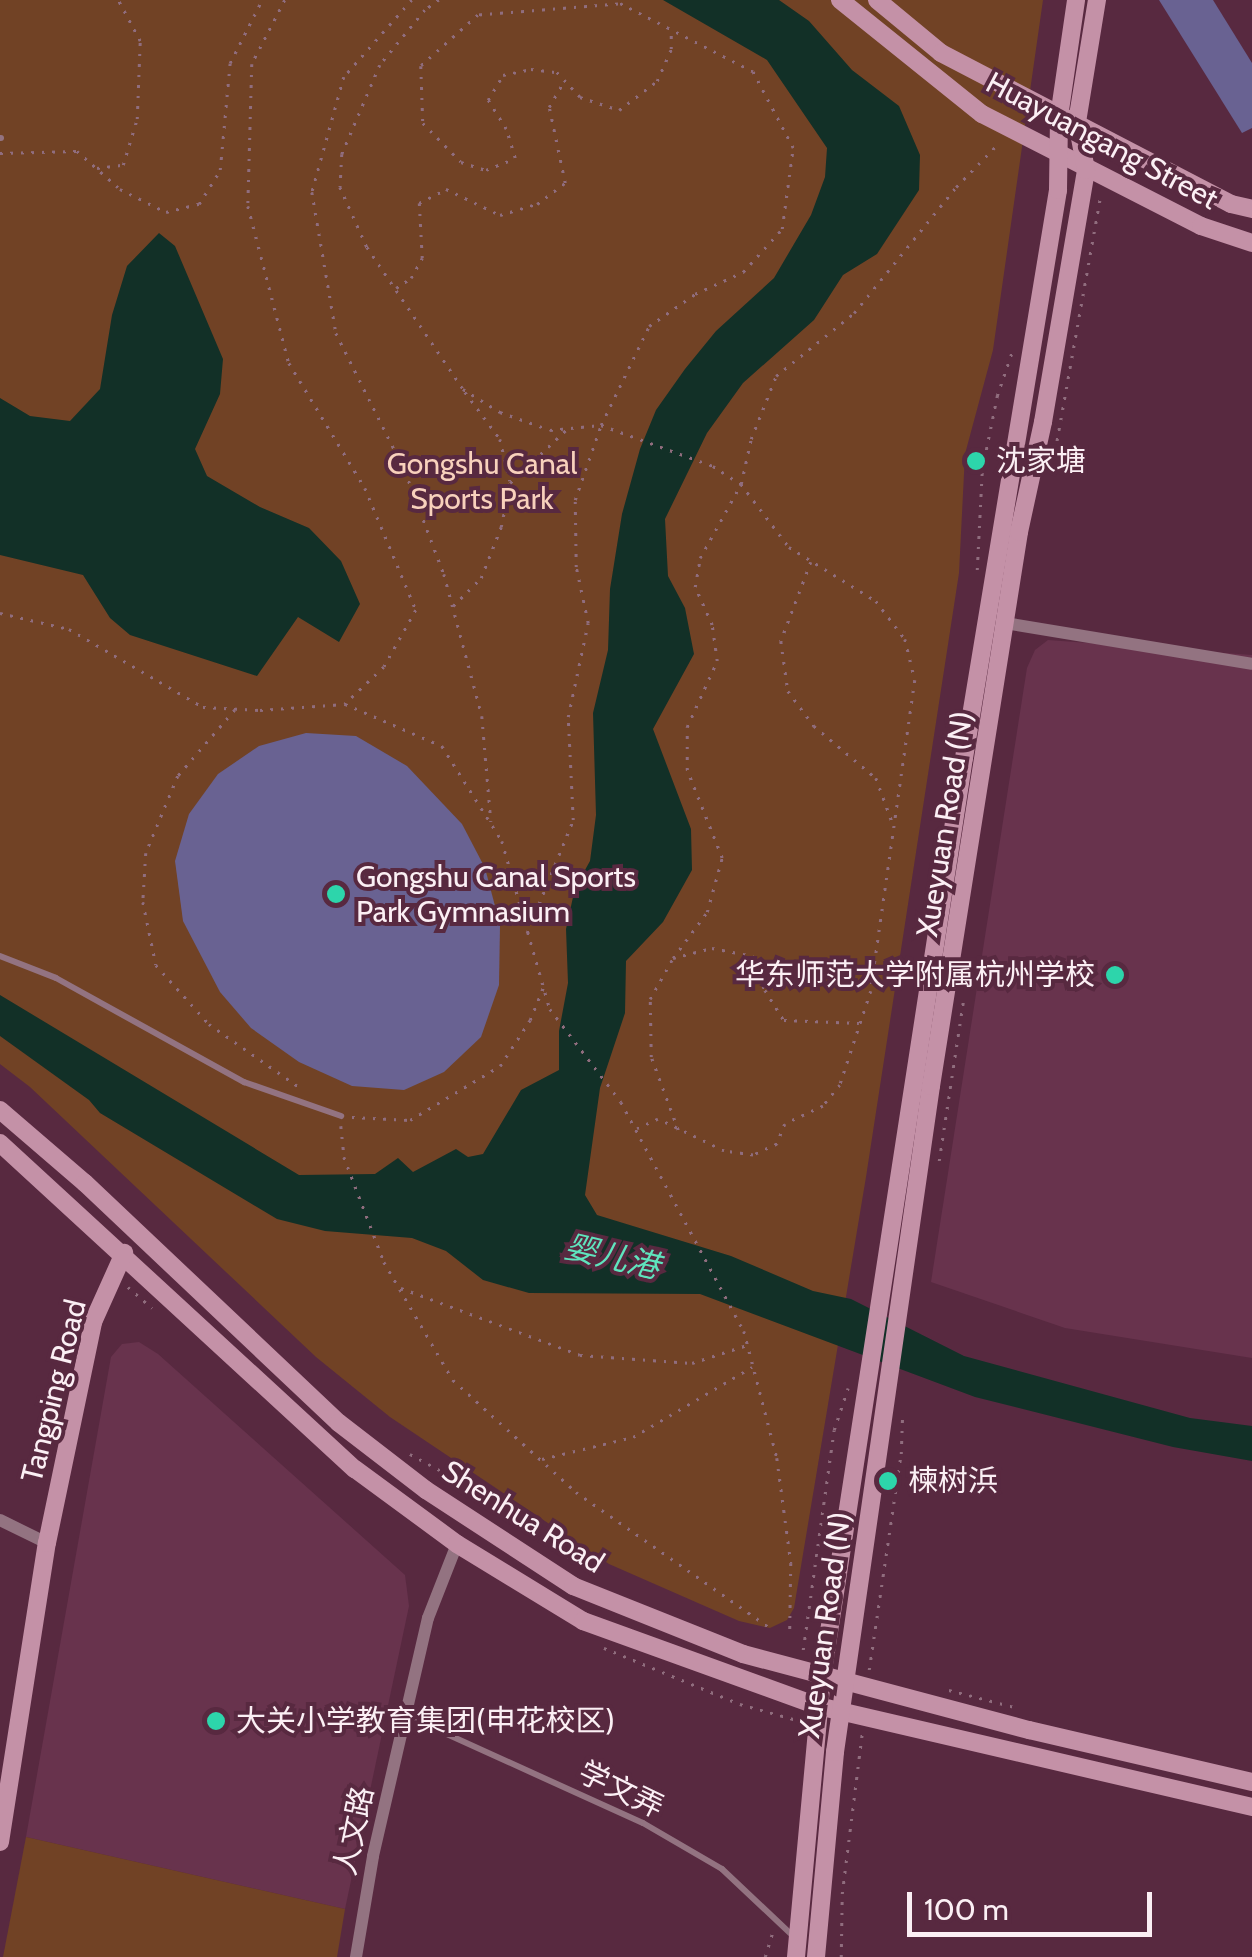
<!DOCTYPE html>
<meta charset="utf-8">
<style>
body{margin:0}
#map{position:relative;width:1252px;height:1957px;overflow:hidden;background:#582940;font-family:Cabin,"Noto Sans SC",sans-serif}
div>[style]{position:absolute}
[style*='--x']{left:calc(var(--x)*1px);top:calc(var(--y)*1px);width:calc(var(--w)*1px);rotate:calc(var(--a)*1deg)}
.built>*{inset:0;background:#68334d}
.green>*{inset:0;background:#714225}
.water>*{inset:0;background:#123027}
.building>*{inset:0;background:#696292}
.path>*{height:2.5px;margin-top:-1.25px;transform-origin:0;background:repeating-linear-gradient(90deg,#906d7e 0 2.5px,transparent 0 10.5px)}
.lane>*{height:6px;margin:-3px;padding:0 3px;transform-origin:3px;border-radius:3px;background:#937381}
.street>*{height:12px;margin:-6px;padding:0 6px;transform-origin:6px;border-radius:6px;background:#937381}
.secondary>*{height:18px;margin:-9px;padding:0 9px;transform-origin:9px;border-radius:9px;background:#c491a7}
.dots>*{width:28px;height:28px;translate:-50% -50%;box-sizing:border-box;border:5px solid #582940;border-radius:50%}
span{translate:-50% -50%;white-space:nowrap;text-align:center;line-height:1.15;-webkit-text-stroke:8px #582940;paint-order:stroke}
.street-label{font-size:30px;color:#fbeff4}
.poi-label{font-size:30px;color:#fbeff4}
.left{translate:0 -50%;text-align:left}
.right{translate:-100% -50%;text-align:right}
.park-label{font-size:30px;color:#f8d1bc}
.water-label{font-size:32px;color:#5fe4bd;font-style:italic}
.scale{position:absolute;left:907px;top:1892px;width:245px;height:45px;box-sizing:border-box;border:5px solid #fbeff4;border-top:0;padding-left:12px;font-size:30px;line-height:35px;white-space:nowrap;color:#fbeff4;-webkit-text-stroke:8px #582940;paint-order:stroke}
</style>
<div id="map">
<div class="built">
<div style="clip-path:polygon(1048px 640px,1252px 655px,1252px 1358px,1065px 1328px,931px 1282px,1027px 668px,1035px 650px)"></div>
<div style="clip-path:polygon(139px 1342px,158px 1354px,405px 1575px,409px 1606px,345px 1909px,26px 1837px,111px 1357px,122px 1344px)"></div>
</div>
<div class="green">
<div style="clip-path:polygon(0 0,1043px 0,993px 350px,965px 454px,959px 573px,866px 1177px,794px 1608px,787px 1620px,770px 1628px,739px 1621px,609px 1564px,390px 1417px,316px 1357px,30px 1087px,0 1064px)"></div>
<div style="clip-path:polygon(26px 1837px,345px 1909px,337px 1957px,3px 1957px)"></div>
</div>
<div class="water">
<div style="clip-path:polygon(663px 0,779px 0,809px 21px,852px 70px,899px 106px,920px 155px,919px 190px,877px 254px,843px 275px,814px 320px,743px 383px,707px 433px,665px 519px,668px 576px,685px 608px,694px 654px,653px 729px,691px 829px,692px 870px,663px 922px,626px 961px,625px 1013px,600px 1088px,585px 1195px,597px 1215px,731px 1256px,813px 1291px,851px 1299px,964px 1356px,1190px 1418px,1252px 1426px,1252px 1461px,1173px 1447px,975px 1397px,700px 1294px,529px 1293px,483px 1280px,446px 1251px,412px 1238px,325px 1231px,277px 1219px,100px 1113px,89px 1100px,0 1036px,0 995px,299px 1175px,375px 1174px,398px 1158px,413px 1172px,456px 1149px,468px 1157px,483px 1154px,521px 1090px,559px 1070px,559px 1031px,568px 983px,566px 929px,575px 888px,590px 861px,596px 815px,593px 713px,608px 650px,610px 589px,622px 514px,640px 449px,656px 410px,685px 369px,716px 331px,774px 278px,811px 215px,825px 177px,827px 148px,767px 60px)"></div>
<div style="clip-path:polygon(159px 233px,175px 246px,223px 359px,220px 394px,195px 449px,207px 476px,260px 507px,309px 528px,341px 561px,360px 604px,339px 642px,298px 617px,257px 676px,130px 635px,110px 618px,83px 575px,0 555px,0 398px,30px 416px,70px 421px,100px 389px,112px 315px,127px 266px)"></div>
</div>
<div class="building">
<div style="clip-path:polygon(1159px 0,1213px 0,1252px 63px,1252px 128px,1242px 133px)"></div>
<div style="clip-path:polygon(306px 733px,356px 736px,407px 766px,462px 824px,485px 868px,500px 925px,499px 985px,481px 1037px,444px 1072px,404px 1090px,352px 1086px,299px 1062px,251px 1028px,220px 992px,183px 921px,175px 861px,189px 814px,218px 774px,259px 746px)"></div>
</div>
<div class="path">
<div style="--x:285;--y:0;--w:72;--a:117.3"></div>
<div style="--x:252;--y:64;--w:142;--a:91.6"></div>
<div style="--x:248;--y:206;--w:162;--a:75.4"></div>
<div style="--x:289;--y:363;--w:146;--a:58.7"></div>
<div style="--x:365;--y:488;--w:132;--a:67.3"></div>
<div style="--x:416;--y:610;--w:65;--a:119.3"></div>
<div style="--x:384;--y:667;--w:54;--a:136.5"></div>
<div style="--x:412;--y:0;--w:103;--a:131.4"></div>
<div style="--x:344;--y:77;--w:119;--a:105.5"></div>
<div style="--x:312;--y:192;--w:143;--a:80.3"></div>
<div style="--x:336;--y:333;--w:154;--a:63.4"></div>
<div style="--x:405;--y:471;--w:110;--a:69.3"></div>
<div style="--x:444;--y:574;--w:147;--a:75"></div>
<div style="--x:482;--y:716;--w:106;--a:85.1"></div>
<div style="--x:439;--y:0;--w:17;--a:144"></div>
<div style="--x:425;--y:10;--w:71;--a:129.3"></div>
<div style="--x:380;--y:65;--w:97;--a:113.1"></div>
<div style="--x:342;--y:154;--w:33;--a:93"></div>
<div style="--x:340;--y:187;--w:66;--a:65.8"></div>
<div style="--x:367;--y:247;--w:171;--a:55.9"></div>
<div style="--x:463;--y:389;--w:44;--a:31.9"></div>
<div style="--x:500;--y:412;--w:53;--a:19.8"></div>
<div style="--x:550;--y:430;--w:51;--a:-5.6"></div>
<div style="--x:601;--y:425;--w:110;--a:-64.1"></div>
<div style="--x:649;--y:326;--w:56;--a:-34.8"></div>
<div style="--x:695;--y:294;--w:53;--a:-24.6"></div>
<div style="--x:743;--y:272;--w:58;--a:-47.8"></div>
<div style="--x:782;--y:229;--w:82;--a:-82.3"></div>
<div style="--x:793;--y:148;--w:86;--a:-117.8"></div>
<div style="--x:753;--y:72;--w:157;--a:-152.8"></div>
<div style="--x:618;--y:4;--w:140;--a:175.5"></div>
<div style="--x:478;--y:15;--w:76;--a:138.2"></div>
<div style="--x:421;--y:66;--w:57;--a:88"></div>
<div style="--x:423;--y:123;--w:54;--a:45.7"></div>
<div style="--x:461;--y:162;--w:26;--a:18"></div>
<div style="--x:486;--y:170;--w:31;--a:-22"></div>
<div style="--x:515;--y:158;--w:30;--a:-107"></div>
<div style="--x:506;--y:129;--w:34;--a:-122"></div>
<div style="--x:488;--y:100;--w:29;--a:-59"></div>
<div style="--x:503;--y:75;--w:29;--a:-12"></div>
<div style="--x:531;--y:69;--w:26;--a:7"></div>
<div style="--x:557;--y:72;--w:34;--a:47"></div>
<div style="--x:580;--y:97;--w:41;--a:18.4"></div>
<div style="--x:619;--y:110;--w:48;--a:-37.3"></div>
<div style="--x:657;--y:81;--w:35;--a:-66"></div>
<div style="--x:671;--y:49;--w:14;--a:-90"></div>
<div style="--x:0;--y:153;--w:77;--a:-1.5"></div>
<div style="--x:77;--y:151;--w:57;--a:41.5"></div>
<div style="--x:120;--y:189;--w:51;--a:26.6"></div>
<div style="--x:166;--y:212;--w:34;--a:-14"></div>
<div style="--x:199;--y:204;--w:40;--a:-58"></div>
<div style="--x:220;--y:170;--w:107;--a:-84.7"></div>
<div style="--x:230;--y:63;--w:71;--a:-63.1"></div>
<div style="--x:97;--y:168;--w:26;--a:-7"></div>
<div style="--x:123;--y:165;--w:48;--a:-73.1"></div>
<div style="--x:137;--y:119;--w:78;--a:-87.8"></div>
<div style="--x:140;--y:41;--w:47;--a:-118.2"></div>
<div style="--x:396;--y:288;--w:18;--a:-34"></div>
<div style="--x:411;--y:278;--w:23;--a:-61"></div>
<div style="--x:422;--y:258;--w:55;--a:-93.1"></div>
<div style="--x:419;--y:203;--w:30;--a:-27"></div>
<div style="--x:446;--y:189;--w:60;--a:25.7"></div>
<div style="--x:500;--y:215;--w:39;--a:-17"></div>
<div style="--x:537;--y:204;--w:35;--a:-37"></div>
<div style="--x:565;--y:183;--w:78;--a:-101.9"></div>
<div style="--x:549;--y:107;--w:30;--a:-60"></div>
<div style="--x:465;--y:392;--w:59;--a:53.3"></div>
<div style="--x:500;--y:439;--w:43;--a:76.6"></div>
<div style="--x:1055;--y:451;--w:262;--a:-79.9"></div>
<div style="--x:811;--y:562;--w:85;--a:110.8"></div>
<div style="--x:781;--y:641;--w:50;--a:82"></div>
<div style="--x:788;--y:691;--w:44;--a:53.4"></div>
<div style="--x:814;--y:726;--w:81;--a:40"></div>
<div style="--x:876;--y:778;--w:52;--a:69.8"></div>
<div style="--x:977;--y:570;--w:100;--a:-87.1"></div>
<div style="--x:982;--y:470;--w:76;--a:-78.5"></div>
<div style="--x:997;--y:396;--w:46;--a:-71.2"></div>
<div style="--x:453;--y:606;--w:40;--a:-45"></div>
<div style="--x:481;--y:578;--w:55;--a:-68.6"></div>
<div style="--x:501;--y:527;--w:45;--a:-78.4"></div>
<div style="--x:510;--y:483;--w:79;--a:-43.5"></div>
<div style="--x:0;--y:613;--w:71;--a:13.1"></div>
<div style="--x:69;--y:629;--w:155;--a:30.2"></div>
<div style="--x:203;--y:707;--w:57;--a:3"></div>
<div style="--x:260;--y:710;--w:85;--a:-4"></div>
<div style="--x:345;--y:704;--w:106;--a:23.4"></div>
<div style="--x:442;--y:746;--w:112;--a:57.7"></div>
<div style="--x:502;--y:841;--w:175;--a:74.1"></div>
<div style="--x:550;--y:1009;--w:117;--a:52.6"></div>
<div style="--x:621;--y:1102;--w:260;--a:61.8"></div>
<div style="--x:744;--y:1331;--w:131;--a:75.4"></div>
<div style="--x:777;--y:1458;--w:106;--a:82.4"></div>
<div style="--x:791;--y:1563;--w:66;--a:90.9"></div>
<div style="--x:235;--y:710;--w:87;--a:130.8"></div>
<div style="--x:178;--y:776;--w:83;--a:112.6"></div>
<div style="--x:146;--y:853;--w:49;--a:93.5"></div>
<div style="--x:143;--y:902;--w:64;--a:78.3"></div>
<div style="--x:156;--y:965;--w:79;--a:48.1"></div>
<div style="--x:209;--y:1024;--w:113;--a:35"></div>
<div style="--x:527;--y:933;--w:122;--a:-67.8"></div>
<div style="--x:573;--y:820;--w:103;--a:-92.8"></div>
<div style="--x:568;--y:717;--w:96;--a:-78"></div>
<div style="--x:588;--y:623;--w:57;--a:-102.1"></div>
<div style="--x:576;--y:567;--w:67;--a:-90.9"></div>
<div style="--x:575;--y:500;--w:79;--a:-70.9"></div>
<div style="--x:601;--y:425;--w:119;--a:20.1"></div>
<div style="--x:713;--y:466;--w:33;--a:33"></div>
<div style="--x:741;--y:484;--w:79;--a:52.7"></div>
<div style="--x:789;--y:547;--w:102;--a:31.8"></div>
<div style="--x:876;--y:601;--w:48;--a:52.7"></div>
<div style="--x:905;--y:639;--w:42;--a:76.3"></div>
<div style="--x:915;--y:680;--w:314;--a:98.1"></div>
<div style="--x:871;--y:991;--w:99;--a:108.3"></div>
<div style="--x:840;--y:1085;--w:27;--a:129"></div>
<div style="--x:823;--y:1106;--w:42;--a:154.7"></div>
<div style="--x:785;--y:1124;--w:22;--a:112"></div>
<div style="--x:777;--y:1144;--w:26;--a:155"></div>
<div style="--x:753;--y:1155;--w:29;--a:-172"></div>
<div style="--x:724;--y:1151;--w:73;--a:-154.1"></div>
<div style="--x:658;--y:1119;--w:23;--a:155"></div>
<div style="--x:673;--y:958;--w:57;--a:-53.5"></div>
<div style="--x:707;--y:912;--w:56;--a:-74.5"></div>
<div style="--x:722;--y:858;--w:95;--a:-111.7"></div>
<div style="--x:687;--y:770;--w:43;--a:-90"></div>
<div style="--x:687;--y:727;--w:72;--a:-65.6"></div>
<div style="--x:717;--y:661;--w:36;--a:-98"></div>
<div style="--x:712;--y:625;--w:42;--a:-114.1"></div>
<div style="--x:695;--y:587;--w:29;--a:-80"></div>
<div style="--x:700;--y:558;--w:85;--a:-61"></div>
<div style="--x:741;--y:484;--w:46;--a:-77.5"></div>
<div style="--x:751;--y:439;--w:68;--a:-68.4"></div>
<div style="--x:776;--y:376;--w:100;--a:-38.9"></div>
<div style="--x:854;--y:313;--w:162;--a:-51"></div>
<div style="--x:956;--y:187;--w:62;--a:-45.7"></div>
<div style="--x:352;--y:1117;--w:58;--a:3"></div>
<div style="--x:410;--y:1120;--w:105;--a:-31"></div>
<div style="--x:500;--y:1066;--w:55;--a:-56.9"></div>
<div style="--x:530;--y:1020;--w:35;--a:-68"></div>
<div style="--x:341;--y:1126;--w:31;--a:84"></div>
<div style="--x:344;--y:1157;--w:112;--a:69.1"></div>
<div style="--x:384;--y:1262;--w:137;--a:59.7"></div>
<div style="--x:453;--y:1380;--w:166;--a:42.3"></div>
<div style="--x:576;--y:1492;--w:237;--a:35"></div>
<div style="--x:678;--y:1130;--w:78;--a:-110.3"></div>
<div style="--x:651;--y:1057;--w:58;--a:-91"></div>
<div style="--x:650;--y:999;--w:47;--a:-60.7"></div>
<div style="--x:673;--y:958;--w:40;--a:-14.4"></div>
<div style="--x:712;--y:948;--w:42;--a:11"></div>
<div style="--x:753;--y:956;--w:36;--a:71"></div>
<div style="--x:765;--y:990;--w:36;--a:58"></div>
<div style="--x:784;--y:1020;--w:75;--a:2.3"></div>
<div style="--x:939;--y:1161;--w:167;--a:-81.4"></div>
<div style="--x:128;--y:1287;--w:32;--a:41"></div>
<div style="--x:401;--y:1288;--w:191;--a:20.5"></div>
<div style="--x:580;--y:1355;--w:112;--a:4.1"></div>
<div style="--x:692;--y:1363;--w:58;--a:-18.1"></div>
<div style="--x:410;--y:1454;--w:52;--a:28.5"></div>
<div style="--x:456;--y:1479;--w:169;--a:34.6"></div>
<div style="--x:542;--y:1459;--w:94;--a:-13.6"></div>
<div style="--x:633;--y:1437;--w:138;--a:-30.5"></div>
<div style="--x:604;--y:1648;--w:147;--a:22.4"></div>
<div style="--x:740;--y:1704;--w:59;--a:15.7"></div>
<div style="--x:803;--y:1650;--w:222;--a:-82"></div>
<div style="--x:834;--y:1430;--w:44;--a:-71.6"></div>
<div style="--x:869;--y:1670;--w:218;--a:-81.6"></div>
<div style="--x:901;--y:1454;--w:38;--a:-88"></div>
<div style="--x:949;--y:1690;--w:71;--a:14.6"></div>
<div style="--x:798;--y:1735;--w:17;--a:-87"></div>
<div style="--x:765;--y:1957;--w:27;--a:-73"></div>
<div style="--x:841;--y:1957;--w:63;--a:-89.1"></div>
<div style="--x:842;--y:1894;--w:162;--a:-82.9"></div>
</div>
<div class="lane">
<div style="--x:0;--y:138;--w:1;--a:0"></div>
<div style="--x:0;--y:956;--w:60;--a:21.4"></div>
<div style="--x:56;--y:978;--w:215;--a:29"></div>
<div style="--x:244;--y:1082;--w:103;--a:19.3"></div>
<div style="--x:407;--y:1716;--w:259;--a:24.4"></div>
<div style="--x:643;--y:1823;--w:91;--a:30.2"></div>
<div style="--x:722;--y:1869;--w:96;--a:43.3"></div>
</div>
<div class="street">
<div style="--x:1005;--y:623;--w:250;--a:9.4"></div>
<div style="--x:0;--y:1520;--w:52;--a:26.1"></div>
<div style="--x:356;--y:1957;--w:102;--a:-80.4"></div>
<div style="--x:373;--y:1856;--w:244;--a:-77"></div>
<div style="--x:428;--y:1618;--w:79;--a:-68.6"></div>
</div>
<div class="secondary">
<div style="--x:840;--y:0;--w:182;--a:38.8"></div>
<div style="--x:982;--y:114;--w:246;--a:27.1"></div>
<div style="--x:1201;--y:226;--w:54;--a:18.4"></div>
<div style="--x:877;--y:0;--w:83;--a:39.6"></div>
<div style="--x:941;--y:53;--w:327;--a:27.5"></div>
<div style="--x:1231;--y:204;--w:22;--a:13"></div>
<div style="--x:0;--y:1110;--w:112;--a:40.7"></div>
<div style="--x:85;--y:1183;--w:349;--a:43.4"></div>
<div style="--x:339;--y:1423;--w:110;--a:37.6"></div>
<div style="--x:426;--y:1490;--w:176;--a:33.1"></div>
<div style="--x:573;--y:1586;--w:183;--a:21.8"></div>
<div style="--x:743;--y:1654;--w:296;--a:14.9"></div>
<div style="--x:1029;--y:1730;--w:229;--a:13.1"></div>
<div style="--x:0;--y:1143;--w:482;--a:42.6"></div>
<div style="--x:355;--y:1469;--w:127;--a:36.3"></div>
<div style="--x:457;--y:1544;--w:148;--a:31.4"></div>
<div style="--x:583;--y:1621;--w:250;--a:19.9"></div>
<div style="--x:818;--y:1706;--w:446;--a:13.1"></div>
<div style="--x:0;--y:1842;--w:303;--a:-81.1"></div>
<div style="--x:47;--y:1543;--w:226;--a:-78.2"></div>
<div style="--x:93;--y:1322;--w:76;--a:-65.8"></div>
<div style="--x:796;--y:1957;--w:281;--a:-84.7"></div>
<div style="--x:822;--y:1677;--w:930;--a:-81.22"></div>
<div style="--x:964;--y:758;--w:576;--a:-80.6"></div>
<div style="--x:1058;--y:190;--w:73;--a:-89.2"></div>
<div style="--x:1059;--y:117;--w:118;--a:-81.7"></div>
<div style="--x:816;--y:1957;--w:206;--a:-84.7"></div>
<div style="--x:835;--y:1752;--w:673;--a:-81.8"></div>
<div style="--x:931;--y:1086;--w:561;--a:-80.97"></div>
<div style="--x:1019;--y:532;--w:113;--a:-77.7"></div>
<div style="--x:1043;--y:422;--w:256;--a:-80.3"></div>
<div style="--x:1086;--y:170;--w:49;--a:-100.6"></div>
<div style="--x:1077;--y:122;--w:124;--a:-80.7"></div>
</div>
<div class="dots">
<div style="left:976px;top:461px;background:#2dd5ab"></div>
<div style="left:336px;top:894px;background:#2dd5ab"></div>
<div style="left:1115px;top:975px;background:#2dd5ab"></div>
<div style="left:888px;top:1481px;background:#2dd5ab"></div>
<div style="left:216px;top:1721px;background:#2dd5ab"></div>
</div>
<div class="street-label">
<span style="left:1102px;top:141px;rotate:28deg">Huayuangang Street</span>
<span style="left:945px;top:824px;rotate:-81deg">Xueyuan Road (N)</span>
<span style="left:54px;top:1391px;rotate:-76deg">Tangping Road</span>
<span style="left:523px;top:1517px;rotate:32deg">Shenhua Road</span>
<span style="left:825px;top:1625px;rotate:-82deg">Xueyuan Road (N)</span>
<span style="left:621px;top:1790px;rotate:26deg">学文弄</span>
<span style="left:354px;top:1831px;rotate:-78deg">人文路</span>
</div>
<div class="poi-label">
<span class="left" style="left:996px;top:461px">沈家塘</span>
<span class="left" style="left:356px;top:894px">Gongshu Canal Sports<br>Park Gymnasium</span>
<span class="right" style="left:1095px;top:975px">华东师范大学附属杭州学校</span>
<span class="left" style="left:908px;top:1481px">楝树浜</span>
<span class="left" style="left:236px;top:1721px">大关小学教育集团(申花校区)</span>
</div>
<div class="park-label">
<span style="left:482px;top:481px">Gongshu Canal<br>Sports Park</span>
</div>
<div class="water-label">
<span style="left:612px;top:1257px;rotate:13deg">婴儿港</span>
</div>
<div class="scale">100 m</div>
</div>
